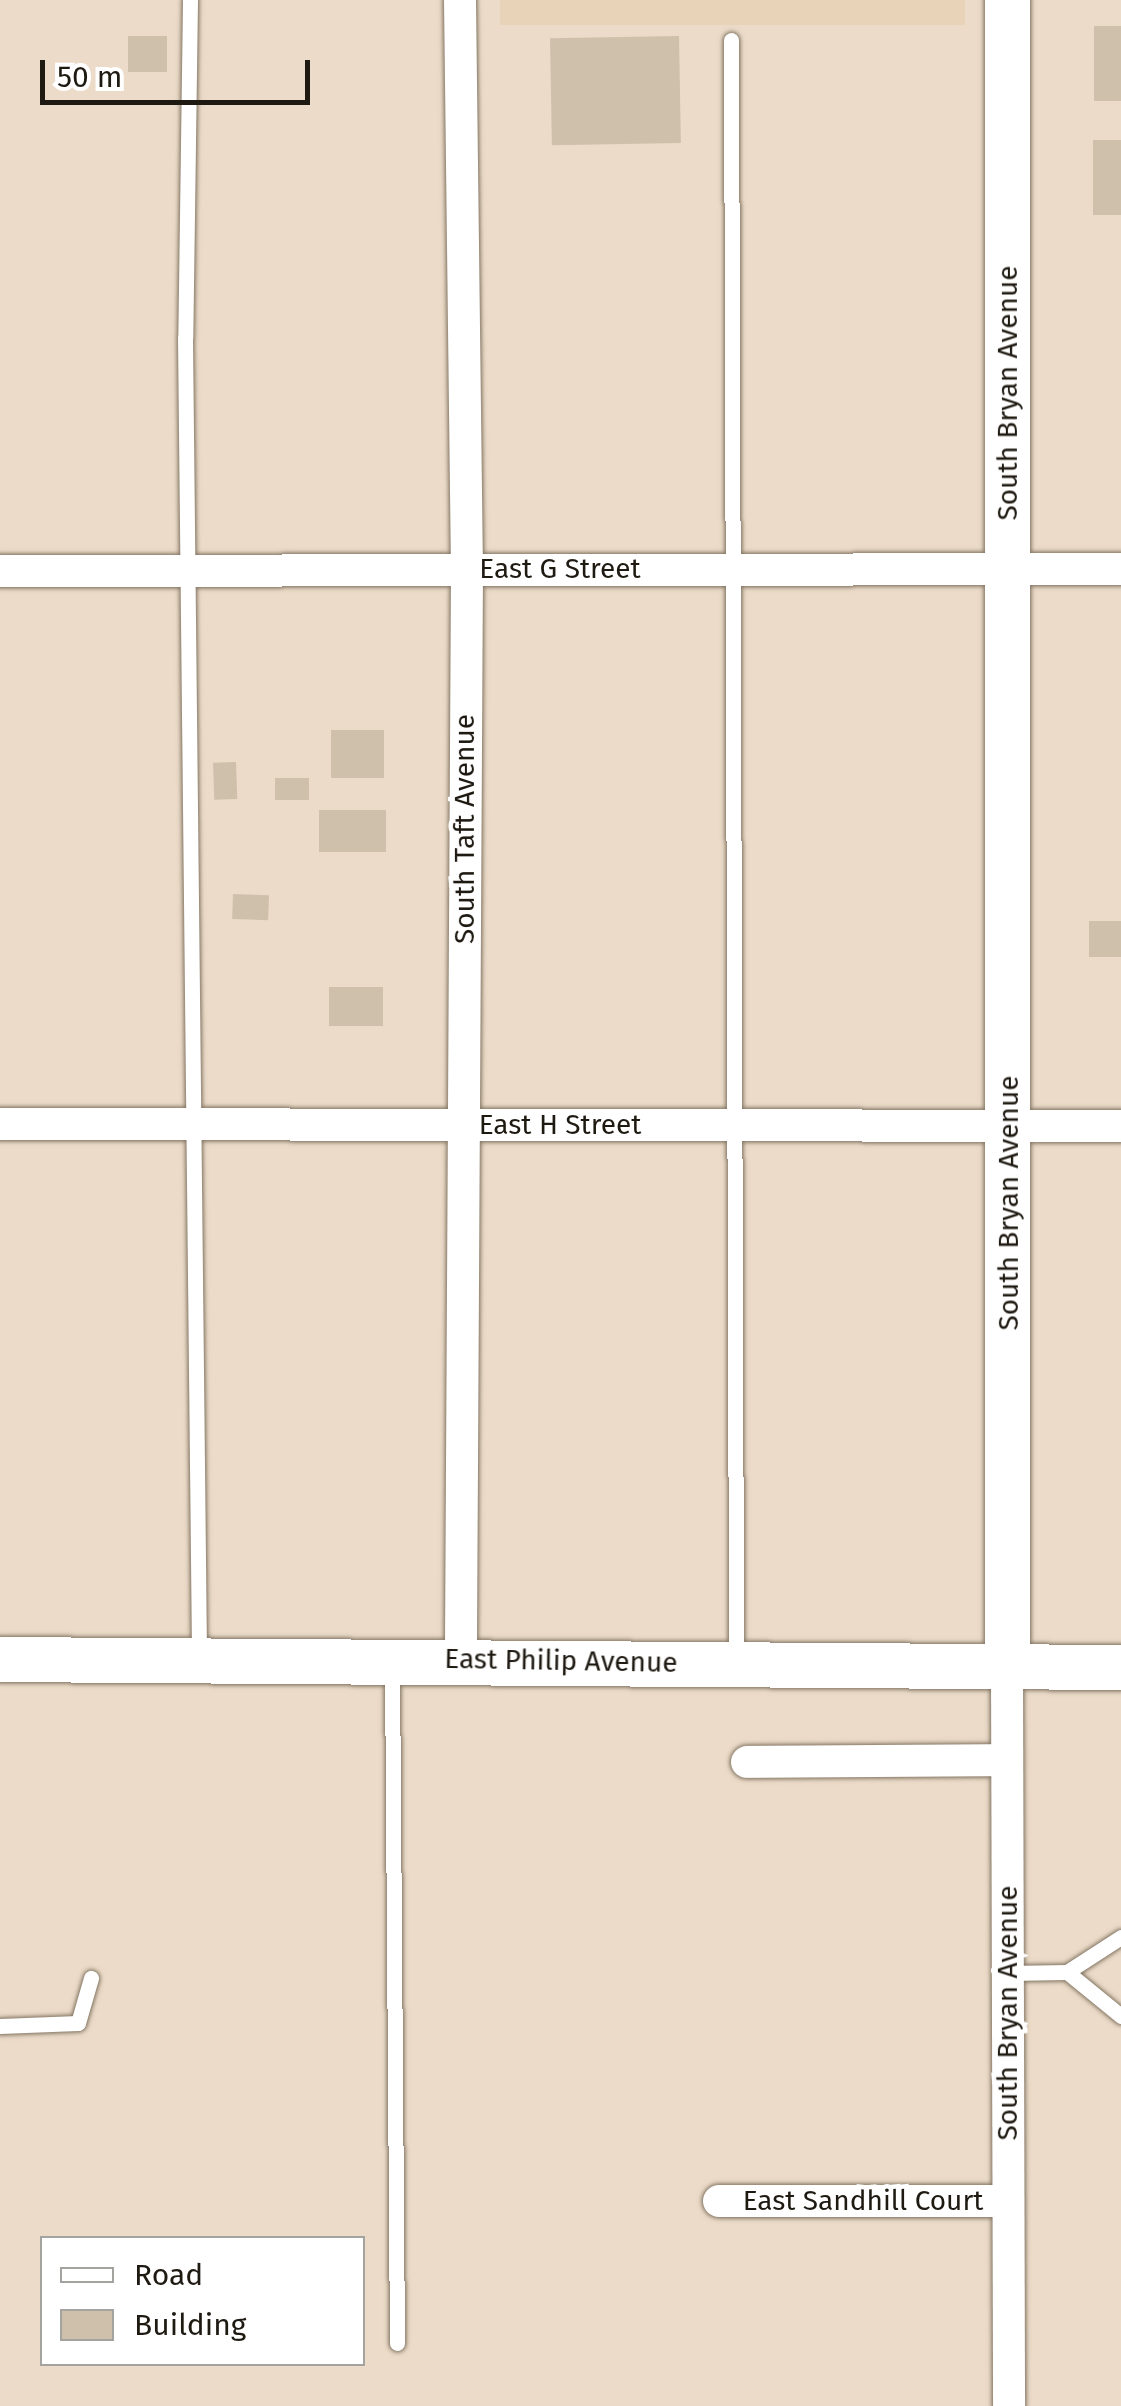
<!DOCTYPE html>
<style>
body{margin:0}
#map{position:relative;width:1121px;height:2406px;overflow:hidden;background:#ebdbc8;font-family:"Fira Sans",sans-serif}
div>[style]{position:absolute}
[style*='--x']{left:calc(var(--x)*1px);top:calc(var(--y)*1px);width:calc(var(--w)*1px);rotate:calc(var(--a)*1deg)}
.built>*{inset:0;background:#e8d3b9;transform-origin:0 0}
.building>*{inset:0;background:#cfc0ac;transform-origin:0 0}
.roads{filter:drop-shadow(0 0 2px #847664) drop-shadow(0 0 2px #847664)}
.service>*{height:15px;margin:-7.5px;padding:0 7.5px;transform-origin:7.5px;border-radius:7.5px;background:#fff}
.minor>*{height:32px;margin:-16px;padding:0 16px;transform-origin:16px;border-radius:16px;background:#fff}
.secondary>*{height:45px;margin:-22.5px;padding:0 22.5px;transform-origin:22.5px;border-radius:22.5px;background:#fff}
span{translate:-50% -50%;white-space:nowrap;text-align:center;line-height:1.15;-webkit-text-stroke:9px #fff;paint-order:stroke}
.street-label{font-size:28px;color:#1e1911}
.legend{position:absolute;left:40px;top:2236px;width:325px;height:130px;box-sizing:border-box;background:#fff;border:2px solid #a5a3a0;margin:0;padding:12px 18px;list-style:none;font-size:30px;color:#1e1911}
.legend li{display:flex;align-items:center;gap:20px;height:50px}
.legend b{width:50px;border:2px solid #a5a3a0}
.scale{position:absolute;left:40px;top:60px;width:270px;height:45px;box-sizing:border-box;border:5px solid #1e1911;border-top:0;padding-left:12px;font-size:30px;line-height:35px;white-space:nowrap;color:#1e1911;-webkit-text-stroke:8px #fff;paint-order:stroke}
</style>
<div id="map">
<div class="built">
<div style="left:500px;top:0;width:465px;height:25px"></div>
</div>
<div class="building">
<div style="left:1094px;top:26px;width:27px;height:75px"></div>
<div style="left:128px;top:36px;width:39px;height:36px"></div>
<div style="left:679px;top:36px;width:107px;height:129px;rotate:89deg"></div>
<div style="left:1093px;top:140px;width:28px;height:75px"></div>
<div style="left:331px;top:730px;width:53px;height:48px"></div>
<div style="left:236px;top:762px;width:37px;height:23px;rotate:88deg"></div>
<div style="left:275px;top:778px;width:34px;height:22px"></div>
<div style="left:319px;top:810px;width:67px;height:42px"></div>
<div style="left:233px;top:894px;width:36px;height:25px;rotate:2deg"></div>
<div style="left:1089px;top:921px;width:32px;height:36px"></div>
<div style="left:383px;top:987px;width:39px;height:54px;rotate:90deg"></div>
</div>
<div class="roads">
<div class="service">
<div style="--x:190;--y:0;--w:338;--a:90.8"></div>
<div style="--x:185;--y:338;--w:1316;--a:89.39"></div>
<div style="--x:731;--y:40;--w:1620;--a:89.82"></div>
<div style="--x:392;--y:1666;--w:677;--a:89.58"></div>
<div style="--x:1121;--y:1937;--w:64;--a:147.1"></div>
<div style="--x:1067;--y:1972;--w:70;--a:39.2"></div>
<div style="--x:1008;--y:1973;--w:59;--a:-1"></div>
<div style="--x:0;--y:2026;--w:78;--a:-2.2"></div>
<div style="--x:78;--y:2023;--w:47;--a:-73.9"></div>
</div>
<div class="minor">
<div style="--x:460;--y:0;--w:569;--a:89.3"></div>
<div style="--x:467;--y:569;--w:1090;--a:90.32"></div>
<div style="--x:0;--y:571;--w:1121;--a:-0.1"></div>
<div style="--x:0;--y:1124;--w:1121;--a:0.1"></div>
<div style="--x:1007;--y:1668;--w:738;--a:89.84"></div>
<div style="--x:747;--y:1762;--w:260;--a:-0.4"></div>
<div style="--x:719;--y:2201;--w:289;--a:0"></div>
</div>
<div class="secondary">
<div style="--x:1007;--y:0;--w:1668;--a:90"></div>
<div style="--x:0;--y:1659;--w:1121;--a:0.41"></div>
</div>
</div>
<div class="street-label">
<span style="left:1008px;top:393px;rotate:-90deg">South Bryan Avenue</span>
<span style="left:560px;top:569px">East G Street</span>
<span style="left:465px;top:829px;rotate:-90deg">South Taft Avenue</span>
<span style="left:560px;top:1125px">East H Street</span>
<span style="left:1009px;top:1203px;rotate:-90deg">South Bryan Avenue</span>
<span style="left:561px;top:1661px;rotate:1deg">East Philip Avenue</span>
<span style="left:1008px;top:2013px;rotate:-90deg">South Bryan Avenue</span>
<span style="left:863px;top:2201px">East Sandhill Court</span>
</div>
<ul class="legend">
<li><b style="height:12px;background:#fff"></b>Road</li>
<li><b style="height:28px;background:#cfc0ac"></b>Building</li>
</ul>
<div class="scale">50 m</div>
</div>
